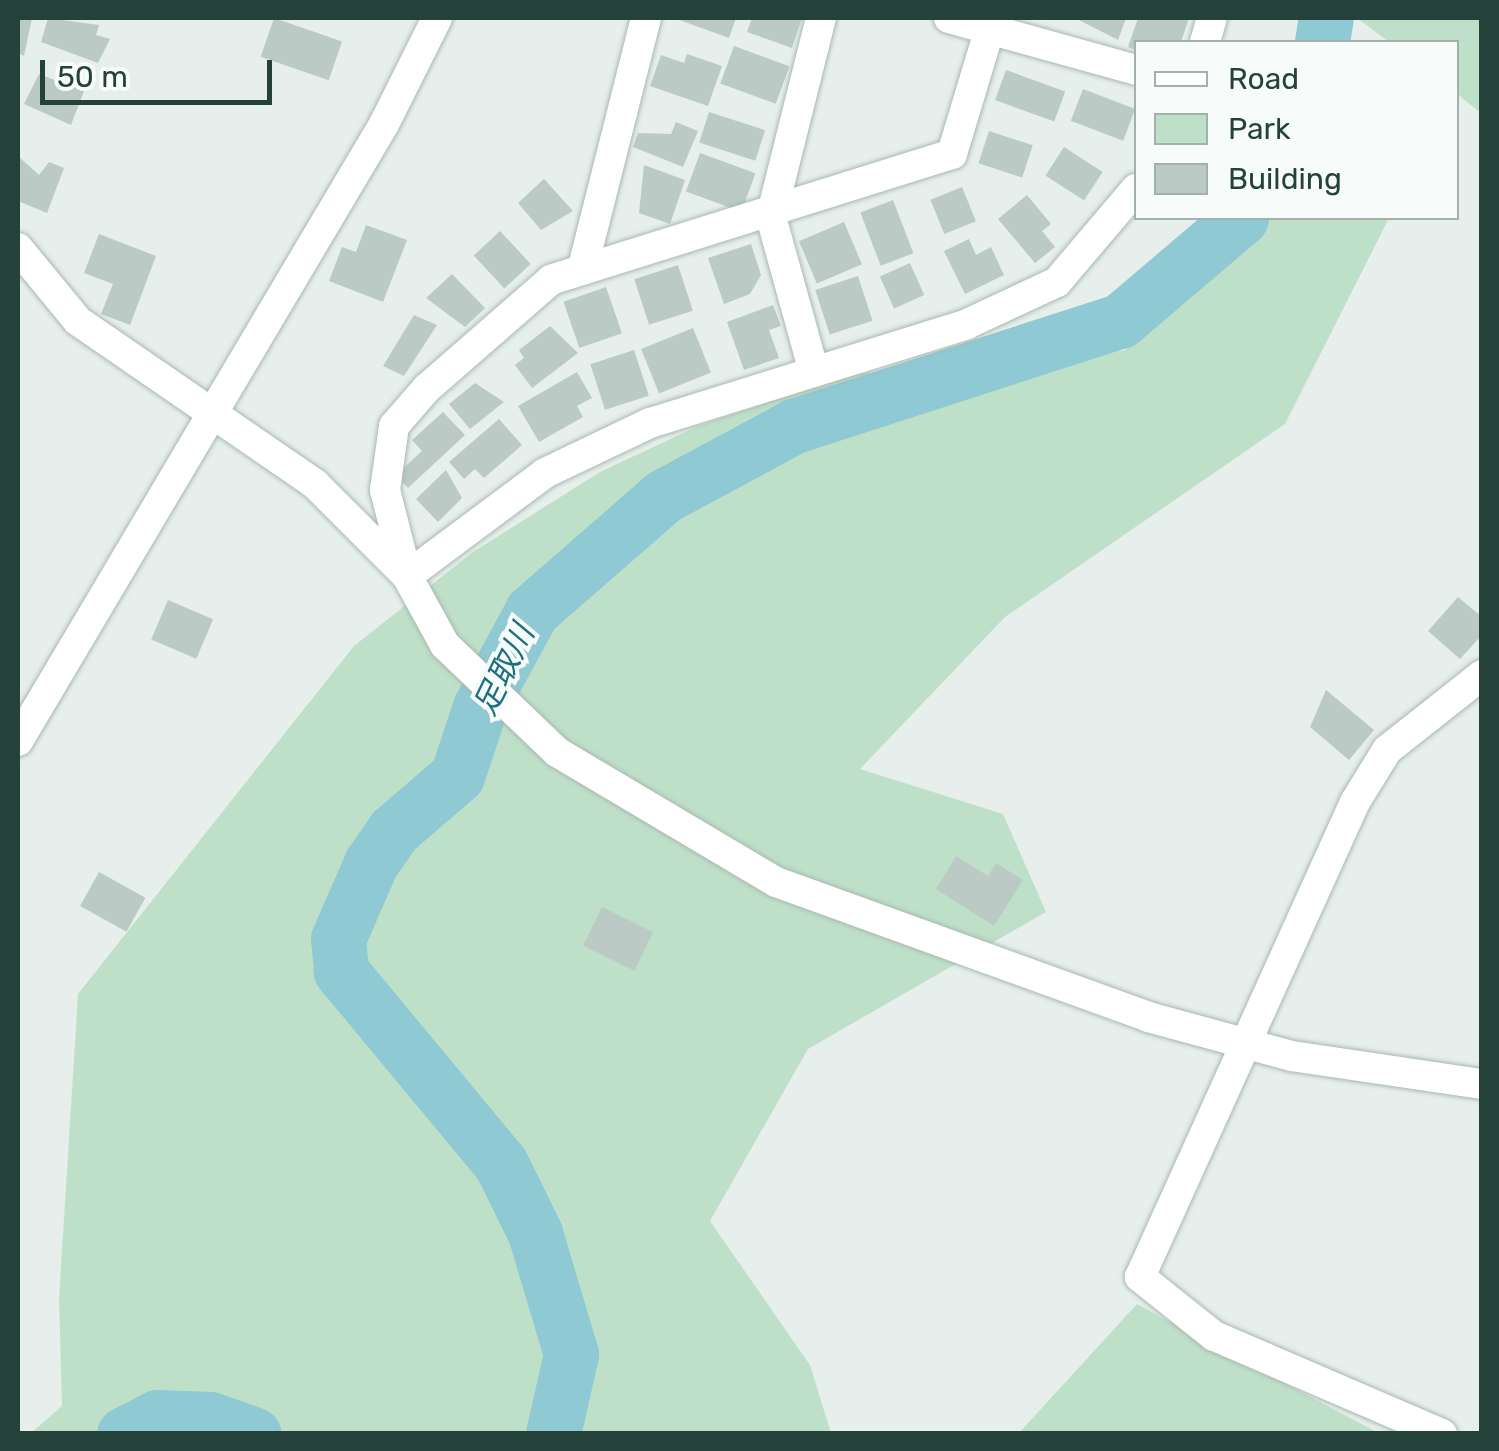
<!DOCTYPE html>
<meta charset="utf-8">
<style>
body{margin:0}
#map{position:relative;width:1499px;height:1451px;overflow:hidden;background:#e6efeb;font-family:Rubik,"Noto Sans JP",sans-serif}
div>[style]{position:absolute}
[style*='--x']{left:calc(var(--x)*1px);top:calc(var(--y)*1px);width:calc(var(--w)*1px);rotate:calc(var(--a)*1deg)}
.green>*{inset:0;background:#bfe0c8}
.river>*{height:55px;margin:-27.5px;padding:0 27.5px;transform-origin:27.5px;border-radius:27.5px;background:#8ec9d4}
.building>*{inset:0;background:#bbcac4;transform-origin:0 0}
.roads{filter:drop-shadow(0 0 2px #a8b8b2) drop-shadow(0 0 2px #a8b8b2)}
.minor>*{height:30px;margin:-15px;padding:0 15px;transform-origin:15px;border-radius:15px;background:#fff}
span{translate:-50% -50%;white-space:nowrap;text-align:center;line-height:1.15;-webkit-text-stroke:8px #f7fbf9;paint-order:stroke}
.water-label{font-size:32px;color:#1c6f80;font-style:italic}
.frame{position:absolute;inset:0;border:20px solid #24423a;pointer-events:none}
.legend{position:absolute;left:1134px;top:40px;width:325px;height:180px;box-sizing:border-box;background:#f7fbf9;border:2px solid #a3b1ad;margin:0;padding:12px 18px;list-style:none;font-size:30px;color:#24423a}
.legend li{display:flex;align-items:center;gap:20px;height:50px}
.legend b{width:50px;border:2px solid #a3b1ad}
.scale{position:absolute;left:40px;top:60px;width:232px;height:45px;box-sizing:border-box;border:5px solid #24423a;border-top:0;padding-left:12px;font-size:30px;line-height:35px;white-space:nowrap;color:#24423a;-webkit-text-stroke:8px #f7fbf9;paint-order:stroke}
</style>
<div id="map">
<div class="green">
<div style="clip-path:polygon(1357px 18px,1481px 18px,1481px 113px,1457px 94px,1456px 42px,1389px 42px)"></div>
<div style="clip-path:polygon(1267px 218px,1389px 218px,1285px 424px,1005px 617px,860px 769px,1003px 814px,1046px 912px,808px 1049px,710px 1221px,810px 1365px,831px 1433px,30px 1434px,62px 1406px,59px 1298px,78px 994px,354px 646px,473px 552px,600px 472px,698px 426px,854px 374px,1125px 350px)"></div>
<div style="clip-path:polygon(1137px 1304px,1242px 1361px,1377px 1432px,1018px 1434px)"></div>
</div>
<div class="river">
<div style="--x:1322;--y:42;--w:24;--a:-81"></div>
<div style="--x:124;--y:1434;--w:37;--a:-27"></div>
<div style="--x:157;--y:1417;--w:53;--a:2.2"></div>
<div style="--x:210;--y:1419;--w:46;--a:19.2"></div>
<div style="--x:553;--y:1434;--w:82;--a:-77.3"></div>
<div style="--x:571;--y:1354;--w:126;--a:-106.6"></div>
<div style="--x:535;--y:1233;--w:77;--a:-116.2"></div>
<div style="--x:501;--y:1164;--w:251;--a:-129.7"></div>
<div style="--x:341;--y:971;--w:32;--a:-95"></div>
<div style="--x:338;--y:939;--w:83;--a:-66.5"></div>
<div style="--x:371;--y:863;--w:39;--a:-55"></div>
<div style="--x:393;--y:831;--w:84;--a:-40.7"></div>
<div style="--x:457;--y:776;--w:73;--a:-71.6"></div>
<div style="--x:480;--y:707;--w:109;--a:-61.6"></div>
<div style="--x:532;--y:611;--w:175;--a:-41.1"></div>
<div style="--x:664;--y:496;--w:148;--a:-28.3"></div>
<div style="--x:794;--y:426;--w:342;--a:-17.9"></div>
<div style="--x:1120;--y:321;--w:159;--a:-40.4"></div>
</div>
<div class="building">
<div style="clip-path:polygon(18px 18px,32px 18px,24px 56px,18px 53px)"></div>
<div style="clip-path:polygon(48px 18px,99px 25px,96px 35px,110px 39px,98px 63px,41px 42px)"></div>
<div style="left:274px;top:18px;width:72px;height:41px;rotate:19deg"></div>
<div style="clip-path:polygon(674px 18px,736px 18px,729px 38px)"></div>
<div style="clip-path:polygon(752px 18px,802px 18px,792px 48px,747px 32px)"></div>
<div style="clip-path:polygon(1075px 18px,1126px 18px,1118px 40px)"></div>
<div style="clip-path:polygon(1138px 18px,1189px 18px,1181px 42px,1136px 42px,1136px 50px,1128px 47px)"></div>
<div style="left:734px;top:46px;width:59px;height:40px;rotate:20deg"></div>
<div style="clip-path:polygon(687px 54px,722px 66px,708px 106px,650px 86px,661px 55px,684px 63px)"></div>
<div style="left:1006px;top:70px;width:63px;height:32px;rotate:20deg"></div>
<div style="clip-path:polygon(39px 74px,84px 91px,71px 125px,24px 104px)"></div>
<div style="left:1083px;top:89px;width:56px;height:34px;rotate:21deg"></div>
<div style="left:709px;top:112px;width:59px;height:32px;rotate:18deg"></div>
<div style="clip-path:polygon(676px 122px,698px 131px,683px 167px,633px 147px,638px 133px,671px 134px)"></div>
<div style="left:989px;top:131px;width:46px;height:34px;rotate:18deg"></div>
<div style="left:1064px;top:147px;width:46px;height:34px;rotate:33deg"></div>
<div style="left:700px;top:153px;width:59px;height:41px;rotate:20deg"></div>
<div style="clip-path:polygon(18px 156px,39px 175px,49px 162px,64px 168px,47px 213px,18px 201px)"></div>
<div style="clip-path:polygon(644px 165px,685px 180px,670px 224px,639px 213px)"></div>
<div style="clip-path:polygon(544px 179px,573px 211px,541px 230px,518px 203px)"></div>
<div style="left:962px;top:187px;width:37px;height:34px;rotate:68deg"></div>
<div style="clip-path:polygon(1027px 195px,1051px 224px,1042px 231px,1055px 247px,1035px 263px,998px 219px)"></div>
<div style="left:893px;top:200px;width:57px;height:35px;rotate:69deg"></div>
<div style="left:844px;top:222px;width:46px;height:49px;rotate:67deg"></div>
<div style="clip-path:polygon(366px 225px,407px 240px,383px 302px,329px 281px,342px 247px,356px 252px)"></div>
<div style="left:500px;top:231px;width:45px;height:36px;rotate:47deg"></div>
<div style="clip-path:polygon(99px 234px,156px 256px,130px 325px,101px 314px,113px 284px,84px 273px)"></div>
<div style="clip-path:polygon(969px 239px,976px 255px,991px 247px,1004px 275px,965px 294px,944px 251px)"></div>
<div style="clip-path:polygon(751px 244px,761px 275px,750px 294px,724px 304px,708px 258px)"></div>
<div style="left:910px;top:263px;width:35px;height:33px;rotate:66deg"></div>
<div style="left:678px;top:265px;width:48px;height:46px;rotate:72deg"></div>
<div style="clip-path:polygon(452px 274px,485px 308px,465px 327px,426px 298px)"></div>
<div style="left:858px;top:276px;width:47px;height:45px;rotate:72deg"></div>
<div style="left:606px;top:287px;width:49px;height:45px;rotate:71deg"></div>
<div style="clip-path:polygon(773px 305px,781px 326px,769px 330px,779px 358px,744px 370px,727px 322px)"></div>
<div style="clip-path:polygon(414px 315px,437px 325px,404px 376px,383px 366px)"></div>
<div style="clip-path:polygon(550px 326px,578px 353px,532px 388px,515px 365px,524px 358px,519px 350px)"></div>
<div style="left:693px;top:328px;width:48px;height:56px;rotate:68deg"></div>
<div style="left:634px;top:350px;width:48px;height:46px;rotate:72deg"></div>
<div style="clip-path:polygon(577px 372px,592px 398px,577px 406px,583px 417px,539px 442px,518px 406px)"></div>
<div style="clip-path:polygon(475px 383px,504px 402px,470px 429px,449px 404px)"></div>
<div style="clip-path:polygon(443px 412px,465px 435px,408px 488px,396px 475px,422px 451px,412px 440px)"></div>
<div style="clip-path:polygon(499px 419px,522px 445px,484px 478px,475px 469px,464px 479px,449px 462px)"></div>
<div style="clip-path:polygon(446px 470px,462px 498px,438px 522px,416px 499px)"></div>
<div style="clip-path:polygon(1458px 597px,1482px 617px,1482px 635px,1460px 659px,1428px 631px)"></div>
<div style="left:168px;top:600px;width:49px;height:43px;rotate:23deg"></div>
<div style="clip-path:polygon(1326px 690px,1374px 730px,1349px 760px,1310px 727px)"></div>
<div style="clip-path:polygon(956px 856px,988px 876px,996px 863px,1023px 880px,994px 926px,936px 889px)"></div>
<div style="left:99px;top:872px;width:53px;height:39px;rotate:29deg"></div>
<div style="left:602px;top:907px;width:57px;height:43px;rotate:26deg"></div>
</div>
<div class="roads">
<div class="minor">
<div style="--x:949;--y:18;--w:194;--a:15.5"></div>
<div style="--x:990;--y:28;--w:132;--a:106.8"></div>
<div style="--x:952;--y:154;--w:420;--a:162.6"></div>
<div style="--x:551;--y:280;--w:164;--a:138.9"></div>
<div style="--x:427;--y:388;--w:50;--a:131"></div>
<div style="--x:394;--y:426;--w:65;--a:98"></div>
<div style="--x:385;--y:490;--w:89;--a:75.7"></div>
<div style="--x:407;--y:576;--w:172;--a:-36.7"></div>
<div style="--x:545;--y:473;--w:116;--a:-25.5"></div>
<div style="--x:650;--y:423;--w:332;--a:-17.3"></div>
<div style="--x:967;--y:324;--w:99;--a:-25"></div>
<div style="--x:1057;--y:282;--w:122;--a:-49.7"></div>
<div style="--x:1205;--y:42;--w:25;--a:-74"></div>
<div style="--x:18;--y:248;--w:94;--a:50.6"></div>
<div style="--x:78;--y:321;--w:288;--a:34.5"></div>
<div style="--x:315;--y:484;--w:130;--a:45"></div>
<div style="--x:407;--y:576;--w:79;--a:61.2"></div>
<div style="--x:445;--y:645;--w:155;--a:43.7"></div>
<div style="--x:557;--y:752;--w:255;--a:30.7"></div>
<div style="--x:776;--y:882;--w:396;--a:19.9"></div>
<div style="--x:1148;--y:1017;--w:149;--a:15.2"></div>
<div style="--x:1292;--y:1056;--w:192;--a:8.4"></div>
<div style="--x:583;--y:267;--w:257;--a:-75.8"></div>
<div style="--x:814;--y:372;--w:161;--a:-105.5"></div>
<div style="--x:771;--y:217;--w:205;--a:-75.9"></div>
<div style="--x:18;--y:741;--w:717;--a:-59.32"></div>
<div style="--x:384;--y:124;--w:119;--a:-63.4"></div>
<div style="--x:1442;--y:1434;--w:248;--a:-156.7"></div>
<div style="--x:1214;--y:1336;--w:95;--a:-141.4"></div>
<div style="--x:1140;--y:1277;--w:521;--a:-65.65"></div>
<div style="--x:1355;--y:802;--w:61;--a:-58.4"></div>
<div style="--x:1387;--y:750;--w:121;--a:-38.3"></div>
</div>
</div>
<div class="water-label">
<span style="left:504px;top:670px;rotate:-64deg">足取川</span>
</div>
<div class="frame"></div>
<ul class="legend">
<li><b style="height:12px;background:#fff"></b>Road</li>
<li><b style="height:28px;background:#bfe0c8"></b>Park</li>
<li><b style="height:28px;background:#bbcac4"></b>Building</li>
</ul>
<div class="scale">50 m</div>
</div>
